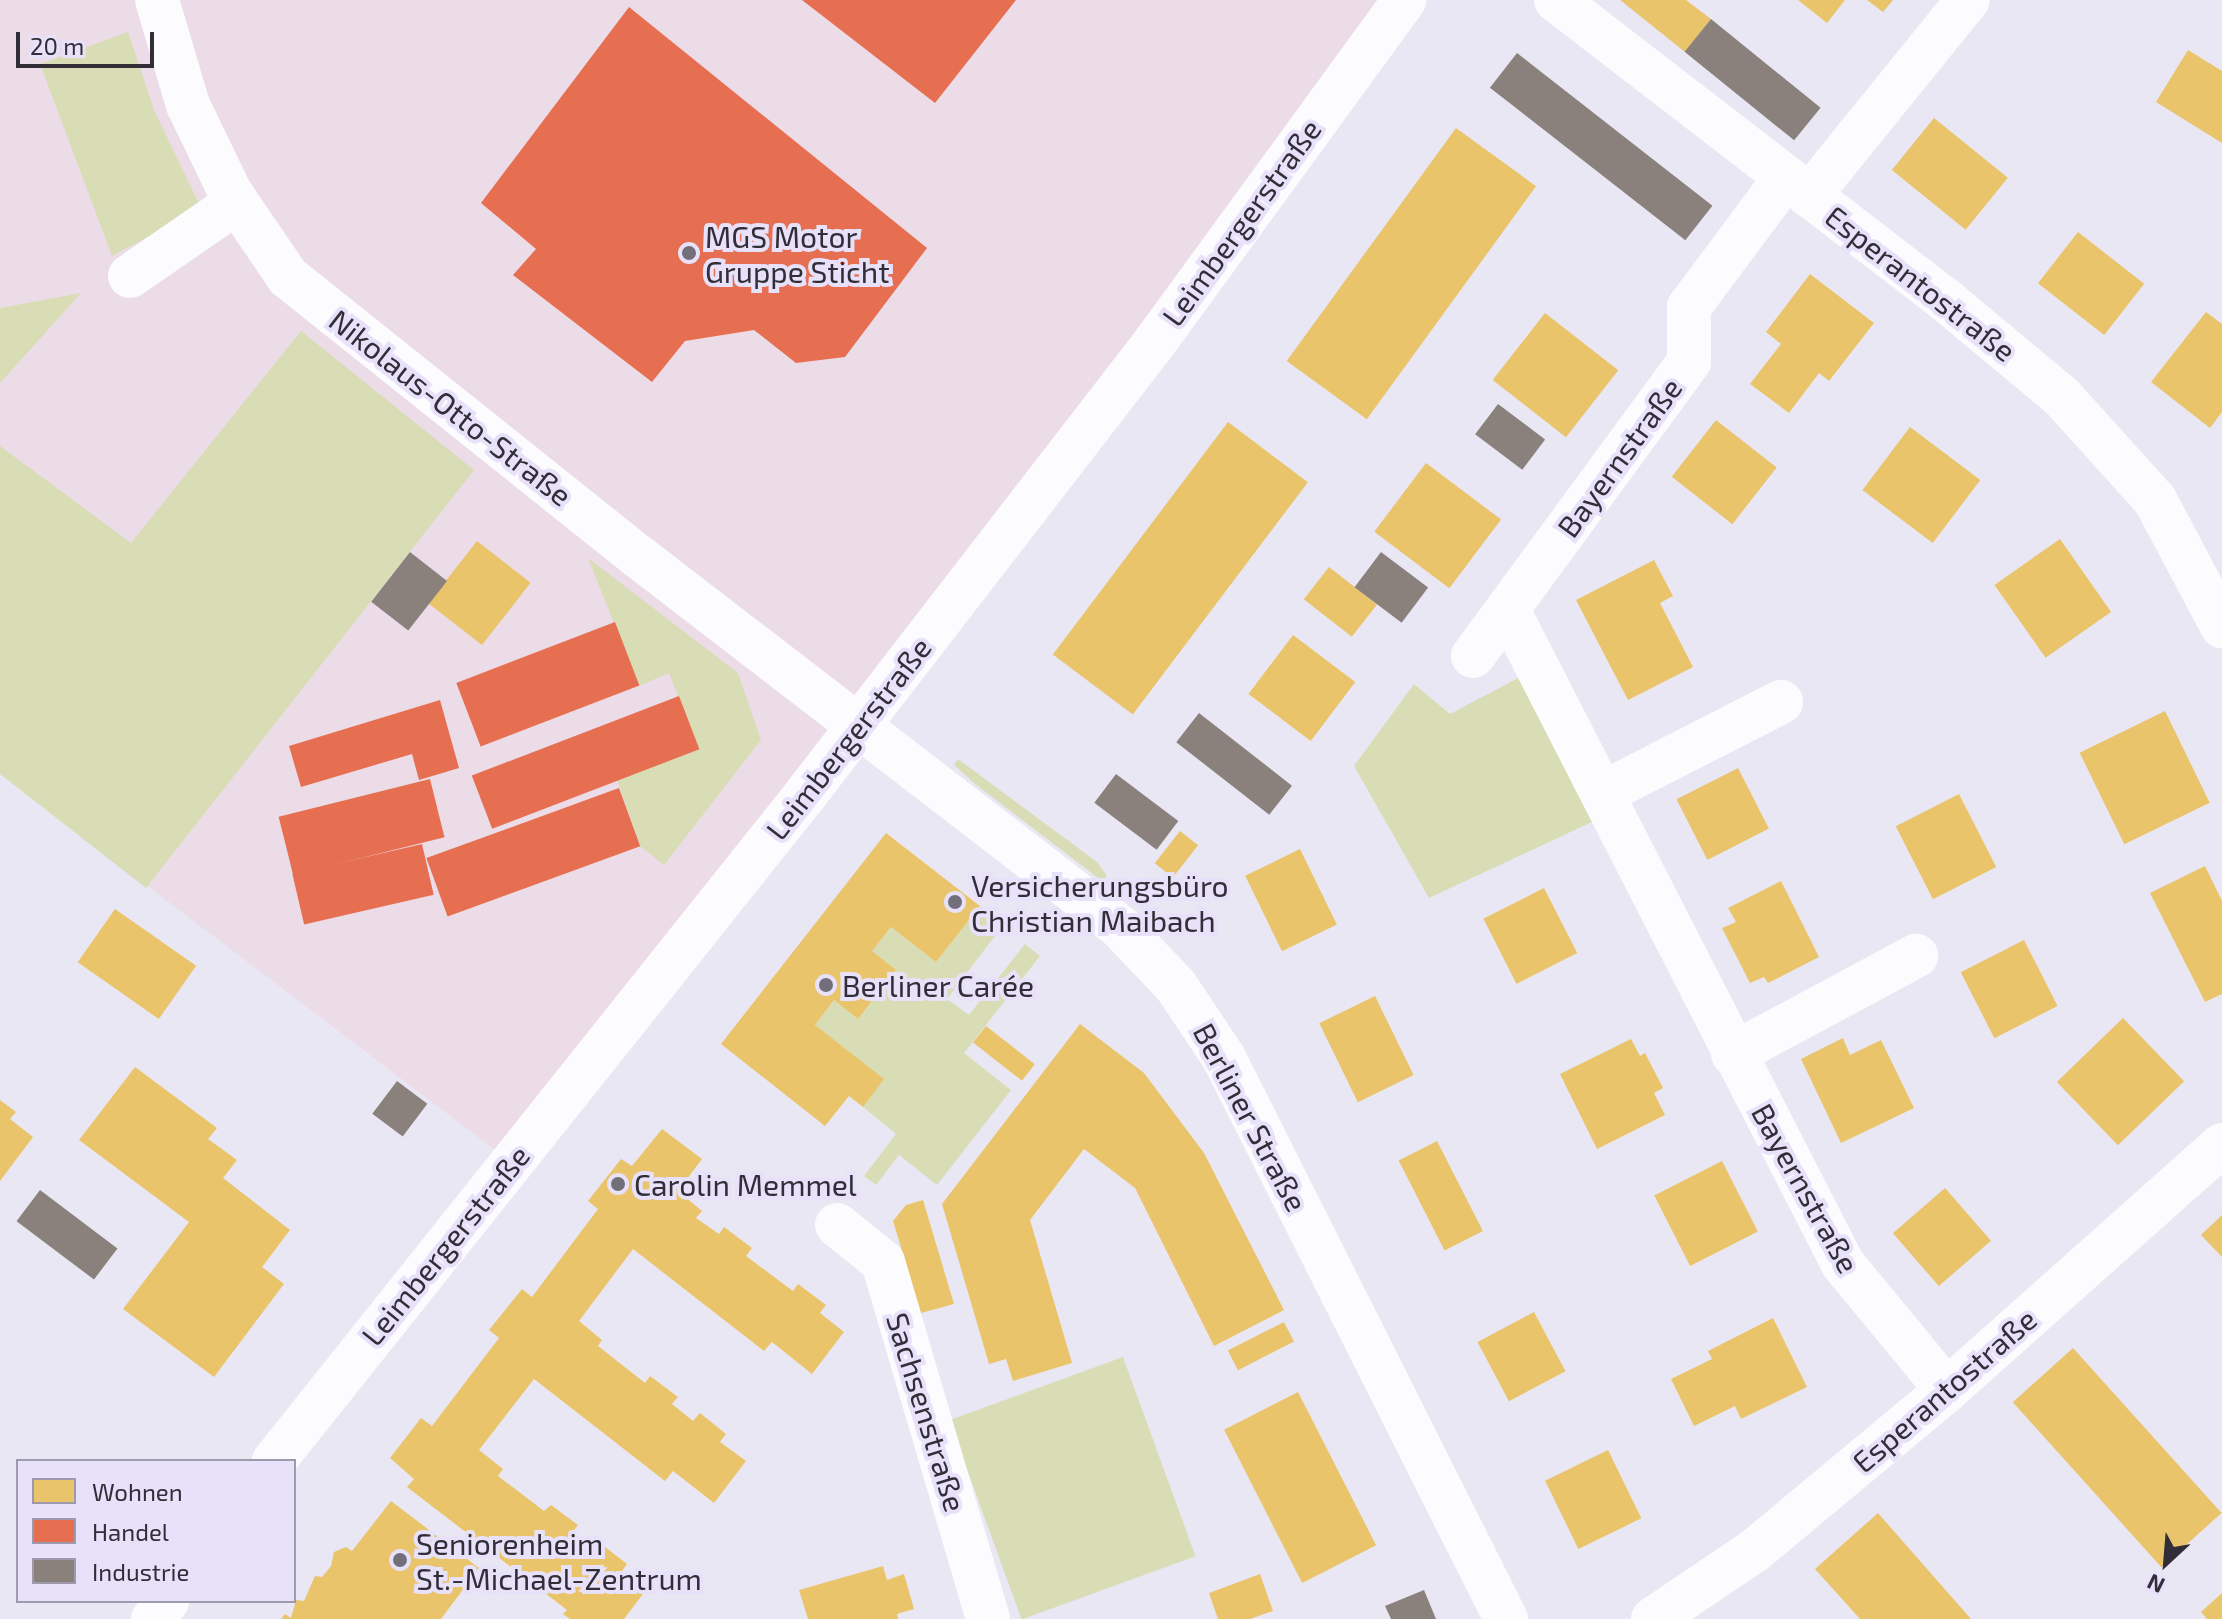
<!DOCTYPE html>
<meta charset="utf-8">
<style>
body{margin:0}
#map{position:relative;width:2222px;height:1619px;overflow:hidden;background:#eae7f4;font-family:"Exo 2",sans-serif}
div>[style]{position:absolute}
[style*='--x']{left:calc(var(--x)*1px);top:calc(var(--y)*1px);width:calc(var(--w)*1px);rotate:calc(var(--a)*1deg)}
.commercial>*{inset:0;background:#ebdce7}
.green>*{inset:0;background:#d8ddb5;transform-origin:0 0}
.homes>*{inset:0;background:#e9c46a;transform-origin:0 0}
.shops>*{inset:0;background:#e76f51;transform-origin:0 0}
.industry>*{inset:0;background:#8a817c;transform-origin:0 0}
.minor>*{height:44px;margin:-22px;padding:0 22px;transform-origin:22px;border-radius:22px;background:#fcfbfd}
.dots>*{width:22px;height:22px;translate:-50% -50%;box-sizing:border-box;border:4px solid #e7e1fa;border-radius:50%}
span{translate:-50% -50%;white-space:nowrap;text-align:center;line-height:1.15;-webkit-text-stroke:8px #e7e1fa;paint-order:stroke}
.street-label{font-size:30px;color:#312e38}
.poi-label{font-size:30px;color:#312e38}
.left{translate:0 -50%;text-align:left}
.legend{position:absolute;left:16px;top:1459px;width:280px;height:144px;box-sizing:border-box;background:#e7e1fa;border:2px solid #9e99ac;margin:0;padding:10px 14px;list-style:none;font-size:24px;color:#312e38}
.legend li{display:flex;align-items:center;gap:16px;height:40px}
.legend b{width:40px;border:2px solid #9e99ac}
.north{position:absolute;left:2126px;top:1523px;width:80px;height:80px;-webkit-text-stroke:6px #e7e1fa;paint-order:stroke;rotate:206deg;font-size:22px;font-weight:700;line-height:32px;text-align:center;color:#312e38}
.north::after{content:'';display:block;margin:auto;width:28px;height:36px;background:#312e38;clip-path:polygon(50% 0,100% 100%,50% 72%,0 100%)}
.scale{position:absolute;left:16px;top:32px;width:138px;height:36px;box-sizing:border-box;border:4px solid #312e38;border-top:0;padding-left:10px;font-size:24px;line-height:28px;white-space:nowrap;color:#312e38;-webkit-text-stroke:6px #e7e1fa;paint-order:stroke}
</style>
<div id="map">
<div class="commercial">
<div style="clip-path:polygon(0 0,1404px 0,511px 1162px,0 774px)"></div>
</div>
<div class="green">
<div style="clip-path:polygon(128px 32px,154px 110px,201px 208px,112px 256px,40px 64px)"></div>
<div style="clip-path:polygon(81px 293px,0 383px,0 308px)"></div>
<div style="clip-path:polygon(301px 331px,474px 470px,146px 888px,0 774px,0 446px,131px 543px)"></div>
<div style="clip-path:polygon(588px 558px,738px 673px,761px 740px,664px 865px,640px 846px,617px 780px,699px 749px,669px 673px,639px 686px)"></div>
<div style="clip-path:polygon(1522px 676px,1594px 821px,1429px 898px,1354px 766px,1414px 684px,1450px 714px)"></div>
<div style="clip-path:polygon(958px 759px,1097px 862px,1107px 876px,1102px 881px,974px 783px,954px 765px)"></div>
<div style="clip-path:polygon(980px 906px,1004px 924px,947px 999px,969px 1015px,1025px 944px,1040px 956px,964px 1053px,1011px 1090px,937px 1185px,899px 1155px,876px 1185px,864px 1176px,896px 1134px,863px 1107px,815px 1025px,834px 1000px,858px 1019px,896px 971px,872px 951px,891px 927px,936px 962px)"></div>
<div style="left:1123px;top:1357px;width:212px;height:185px;rotate:70deg"></div>
</div>
<div class="homes">
<div style="clip-path:polygon(1620px 0,1686px 0,1711px 19px,1685px 52px)"></div>
<div style="clip-path:polygon(1798px 0,1845px 0,1827px 23px)"></div>
<div style="clip-path:polygon(1867px 0,1893px 0,1883px 12px)"></div>
<div style="clip-path:polygon(2188px 50px,2222px 71px,2222px 143px,2156px 102px)"></div>
<div style="left:1934px;top:118px;width:95px;height:67px;rotate:39deg"></div>
<div style="left:1456px;top:128px;width:99px;height:288px;rotate:36deg"></div>
<div style="left:2078px;top:232px;width:84px;height:65px;rotate:38deg"></div>
<div style="clip-path:polygon(1810px 274px,1874px 323px,1829px 381px,1819px 373px,1789px 413px,1750px 384px,1781px 344px,1766px 332px)"></div>
<div style="clip-path:polygon(2206px 312px,2222px 324px,2222px 412px,2210px 428px,2151px 382px)"></div>
<div style="left:1545px;top:313px;width:93px;height:85px;rotate:38deg"></div>
<div style="left:1716px;top:420px;width:77px;height:72px;rotate:38deg"></div>
<div style="left:1228px;top:422px;width:100px;height:291px;rotate:37deg"></div>
<div style="left:1910px;top:427px;width:88px;height:79px;rotate:37deg"></div>
<div style="left:1426px;top:463px;width:94px;height:86px;rotate:37deg"></div>
<div style="left:2060px;top:539px;width:89px;height:80px;rotate:55deg"></div>
<div style="left:477px;top:541px;width:68px;height:79px;rotate:38deg"></div>
<div style="clip-path:polygon(1654px 560px,1673px 596px,1660px 603px,1693px 667px,1628px 700px,1576px 600px)"></div>
<div style="left:1329px;top:567px;width:61px;height:41px;rotate:38deg"></div>
<div style="left:1293px;top:635px;width:78px;height:74px;rotate:37deg"></div>
<div style="left:2165px;top:711px;width:102px;height:95px;rotate:64deg"></div>
<div style="left:1738px;top:768px;width:68px;height:69px;rotate:63deg"></div>
<div style="left:1959px;top:794px;width:82px;height:71px;rotate:63deg"></div>
<div style="left:1180px;top:831px;width:23px;height:41px;rotate:38deg"></div>
<div style="clip-path:polygon(886px 833px,980px 906px,936px 962px,891px 927px,872px 951px,896px 970px,858px 1019px,834px 1000px,815px 1025px,884px 1079px,863px 1107px,849px 1096px,825px 1126px,721px 1044px)"></div>
<div style="left:1300px;top:849px;width:84px;height:61px;rotate:64deg"></div>
<div style="clip-path:polygon(2205px 866px,2222px 901px,2222px 994px,2205px 1002px,2150px 893px)"></div>
<div style="clip-path:polygon(1781px 881px,1819px 957px,1768px 983px,1764px 977px,1750px 983px,1722px 928px,1736px 922px,1728px 908px)"></div>
<div style="left:1544px;top:888px;width:73px;height:68px;rotate:63deg"></div>
<div style="left:115px;top:909px;width:99px;height:65px;rotate:35deg"></div>
<div style="left:2024px;top:940px;width:74px;height:71px;rotate:63deg"></div>
<div style="left:1375px;top:996px;width:88px;height:62px;rotate:64deg"></div>
<div style="left:2123px;top:1018px;width:88px;height:92px;rotate:46deg"></div>
<div style="clip-path:polygon(1080px 1024px,1144px 1073px,1204px 1153px,1284px 1310px,1214px 1346px,1135px 1188px,1084px 1149px,1030px 1220px,1072px 1363px,1013px 1381px,1006px 1359px,989px 1364px,942px 1204px)"></div>
<div style="left:986px;top:1026px;width:62px;height:21px;rotate:38deg"></div>
<div style="clip-path:polygon(1843px 1038px,1850px 1055px,1881px 1040px,1914px 1108px,1841px 1143px,1801px 1059px)"></div>
<div style="clip-path:polygon(1631px 1039px,1640px 1056px,1645px 1053px,1663px 1088px,1654px 1093px,1665px 1115px,1597px 1149px,1560px 1074px)"></div>
<div style="clip-path:polygon(135px 1067px,217px 1128px,208px 1139px,237px 1160px,223px 1178px,290px 1230px,262px 1267px,284px 1284px,214px 1377px,123px 1309px,189px 1222px,79px 1140px)"></div>
<div style="clip-path:polygon(0 1100px,16px 1112px,10px 1119px,33px 1137px,0 1181px)"></div>
<div style="clip-path:polygon(662px 1129px,702px 1159px,678px 1191px,702px 1211px,696px 1218px,719px 1234px,724px 1227px,752px 1248px,746px 1256px,793px 1291px,798px 1284px,826px 1305px,820px 1313px,844px 1332px,812px 1374px,772px 1342px,764px 1351px,633px 1249px,579px 1321px,602px 1340px,598px 1346px,645px 1383px,650px 1376px,678px 1397px,672px 1404px,693px 1421px,700px 1413px,726px 1434px,720px 1442px,746px 1461px,714px 1503px,673px 1471px,665px 1481px,534px 1379px,479px 1450px,503px 1469px,498px 1476px,544px 1511px,551px 1505px,578px 1525px,572px 1533px,594px 1550px,600px 1543px,627px 1564px,622px 1571px,646px 1590px,624px 1619px,570px 1619px,563px 1614px,567px 1610px,407px 1487px,414px 1479px,390px 1458px,421px 1418px,432px 1426px,499px 1338px,489px 1330px,522px 1289px,532px 1297px,598px 1209px,588px 1201px,621px 1159px,632px 1166px)"></div>
<div style="left:1437px;top:1141px;width:101px;height:43px;rotate:63deg"></div>
<div style="left:1722px;top:1161px;width:79px;height:76px;rotate:63deg"></div>
<div style="left:1945px;top:1188px;width:70px;height:69px;rotate:49deg"></div>
<div style="clip-path:polygon(923px 1200px,954px 1304px,921px 1313px,893px 1221px,906px 1205px)"></div>
<div style="clip-path:polygon(2222px 1215px,2222px 1257px,2201px 1235px)"></div>
<div style="left:1534px;top:1312px;width:67px;height:64px;rotate:62deg"></div>
<div style="clip-path:polygon(1773px 1318px,1807px 1387px,1741px 1419px,1735px 1406px,1694px 1426px,1671px 1379px,1712px 1359px,1708px 1351px)"></div>
<div style="left:1284px;top:1322px;width:22px;height:63px;rotate:63deg"></div>
<div style="left:2073px;top:1348px;width:222px;height:81px;rotate:48deg"></div>
<div style="left:1298px;top:1392px;width:172px;height:83px;rotate:63deg"></div>
<div style="left:1608px;top:1450px;width:76px;height:70px;rotate:64deg"></div>
<div style="clip-path:polygon(391px 1501px,479px 1568px,441px 1619px,281px 1619px,285px 1614px,291px 1618px,296px 1600px,304px 1601px,315px 1576px,322px 1577px,331px 1566px,334px 1552px,346px 1547px,352px 1551px)"></div>
<div style="clip-path:polygon(1878px 1513px,1906px 1545px,1971px 1619px,1860px 1619px,1815px 1569px)"></div>
<div style="clip-path:polygon(883px 1566px,887px 1580px,904px 1574px,914px 1609px,897px 1614px,898px 1619px,808px 1619px,799px 1590px)"></div>
<div style="clip-path:polygon(1260px 1574px,1273px 1611px,1250px 1619px,1218px 1619px,1209px 1593px)"></div>
<div style="clip-path:polygon(2222px 1593px,2222px 1619px,2207px 1619px,2201px 1612px)"></div>
</div>
<div class="shops">
<div style="clip-path:polygon(802px 0,1016px 0,935px 103px)"></div>
<div style="clip-path:polygon(629px 7px,927px 248px,845px 357px,796px 363px,754px 330px,685px 341px,652px 382px,513px 275px,536px 249px,481px 203px)"></div>
<div style="left:615px;top:622px;width:68px;height:170px;rotate:69deg"></div>
<div style="left:679px;top:696px;width:57px;height:222px;rotate:69deg"></div>
<div style="clip-path:polygon(440px 700px,459px 768px,419px 780px,412px 754px,301px 787px,289px 746px)"></div>
<div style="left:430px;top:779px;width:60px;height:156px;rotate:76deg"></div>
<div style="left:619px;top:788px;width:62px;height:205px;rotate:70deg"></div>
<div style="left:422px;top:844px;width:52px;height:133px;rotate:77deg"></div>
</div>
<div class="industry">
<div style="left:1711px;top:19px;width:141px;height:42px;rotate:39deg"></div>
<div style="left:1517px;top:53px;width:248px;height:44px;rotate:38deg"></div>
<div style="left:1498px;top:404px;width:59px;height:38px;rotate:37deg"></div>
<div style="left:410px;top:552px;width:47px;height:63px;rotate:38deg"></div>
<div style="left:1381px;top:552px;width:59px;height:44px;rotate:37deg"></div>
<div style="left:1199px;top:713px;width:118px;height:37px;rotate:38deg"></div>
<div style="left:1116px;top:774px;width:78px;height:36px;rotate:37deg"></div>
<div style="left:397px;top:1081px;width:38px;height:41px;rotate:37deg"></div>
<div style="left:40px;top:1190px;width:97px;height:39px;rotate:37deg"></div>
<div style="clip-path:polygon(1424px 1590px,1436px 1619px,1391px 1619px,1385px 1606px)"></div>
</div>
<div class="minor">
<div style="--x:157;--y:0;--w:109;--a:73.6"></div>
<div style="--x:188;--y:105;--w:97;--a:64.2"></div>
<div style="--x:230;--y:192;--w:103;--a:55.7"></div>
<div style="--x:288;--y:277;--w:449;--a:38.6"></div>
<div style="--x:639;--y:557;--w:607;--a:37.57"></div>
<div style="--x:1120;--y:927;--w:81;--a:46.5"></div>
<div style="--x:1176;--y:986;--w:87;--a:56.3"></div>
<div style="--x:1224;--y:1058;--w:628;--a:63.31"></div>
<div style="--x:1556;--y:0;--w:487;--a:37.6"></div>
<div style="--x:1942;--y:297;--w:156;--a:39.8"></div>
<div style="--x:2062;--y:397;--w:139;--a:47.9"></div>
<div style="--x:2155;--y:500;--w:143;--a:62"></div>
<div style="--x:1809;--y:196;--w:252;--a:-51"></div>
<div style="--x:130;--y:276;--w:129;--a:-34.6"></div>
<div style="--x:1508;--y:610;--w:735;--a:62.88"></div>
<div style="--x:1843;--y:1264;--w:163;--a:50.5"></div>
<div style="--x:1473;--y:656;--w:365;--a:-53.7"></div>
<div style="--x:1689;--y:362;--w:55;--a:-90"></div>
<div style="--x:1689;--y:307;--w:161;--a:-53.3"></div>
<div style="--x:1603;--y:793;--w:200;--a:-27.1"></div>
<div style="--x:1733;--y:1054;--w:208;--a:-28.2"></div>
<div style="--x:837;--y:1225;--w:59;--a:38.8"></div>
<div style="--x:883;--y:1262;--w:372;--a:73.6"></div>
<div style="--x:274;--y:1461;--w:852;--a:-51.43"></div>
<div style="--x:805;--y:795;--w:572;--a:-52.31"></div>
<div style="--x:1155;--y:342;--w:423;--a:-53.9"></div>
<div style="--x:153;--y:1619;--w:23;--a:-52"></div>
<div style="--x:1653;--y:1619;--w:122;--a:-34"></div>
<div style="--x:1754;--y:1551;--w:251;--a:-39.8"></div>
<div style="--x:1947;--y:1390;--w:368;--a:-41.7"></div>
</div>
<div class="dots">
<div style="left:689px;top:253px;background:#726f7a"></div>
<div style="left:955px;top:902px;background:#726f7a"></div>
<div style="left:826px;top:985px;background:#726f7a"></div>
<div style="left:618px;top:1184px;background:#726f7a"></div>
<div style="left:400px;top:1560px;background:#726f7a"></div>
</div>
<div class="street-label">
<span style="left:1241px;top:222px;rotate:-54deg">Leimbergerstraße</span>
<span style="left:1921px;top:283px;rotate:38deg">Esperantostraße</span>
<span style="left:451px;top:407px;rotate:38deg">Nikolaus-Otto-Straße</span>
<span style="left:1619px;top:457px;rotate:-54deg">Bayernstraße</span>
<span style="left:848px;top:738px;rotate:-52deg">Leimbergerstraße</span>
<span style="left:1251px;top:1117px;rotate:62deg">Berliner Straße</span>
<span style="left:1806px;top:1188px;rotate:61deg">Bayernstraße</span>
<span style="left:445px;top:1245px;rotate:-51deg">Leimbergerstraße</span>
<span style="left:1944px;top:1390px;rotate:-41deg">Esperantostraße</span>
<span style="left:927px;top:1412px;rotate:73deg">Sachsenstraße</span>
</div>
<div class="poi-label">
<span class="left" style="left:705px;top:253px">MGS Motor<br>Gruppe Sticht</span>
<span class="left" style="left:971px;top:902px">Versicherungsbüro<br>Christian Maibach</span>
<span class="left" style="left:842px;top:985px">Berliner Carée</span>
<span class="left" style="left:634px;top:1184px">Carolin Memmel</span>
<span class="left" style="left:416px;top:1560px">Seniorenheim<br>St.-Michael-Zentrum</span>
</div>
<ul class="legend">
<li><b style="height:22px;background:#e9c46a"></b>Wohnen</li>
<li><b style="height:22px;background:#e76f51"></b>Handel</li>
<li><b style="height:22px;background:#8a817c"></b>Industrie</li>
</ul>
<div class="north">N</div>
<div class="scale">20 m</div>
</div>
